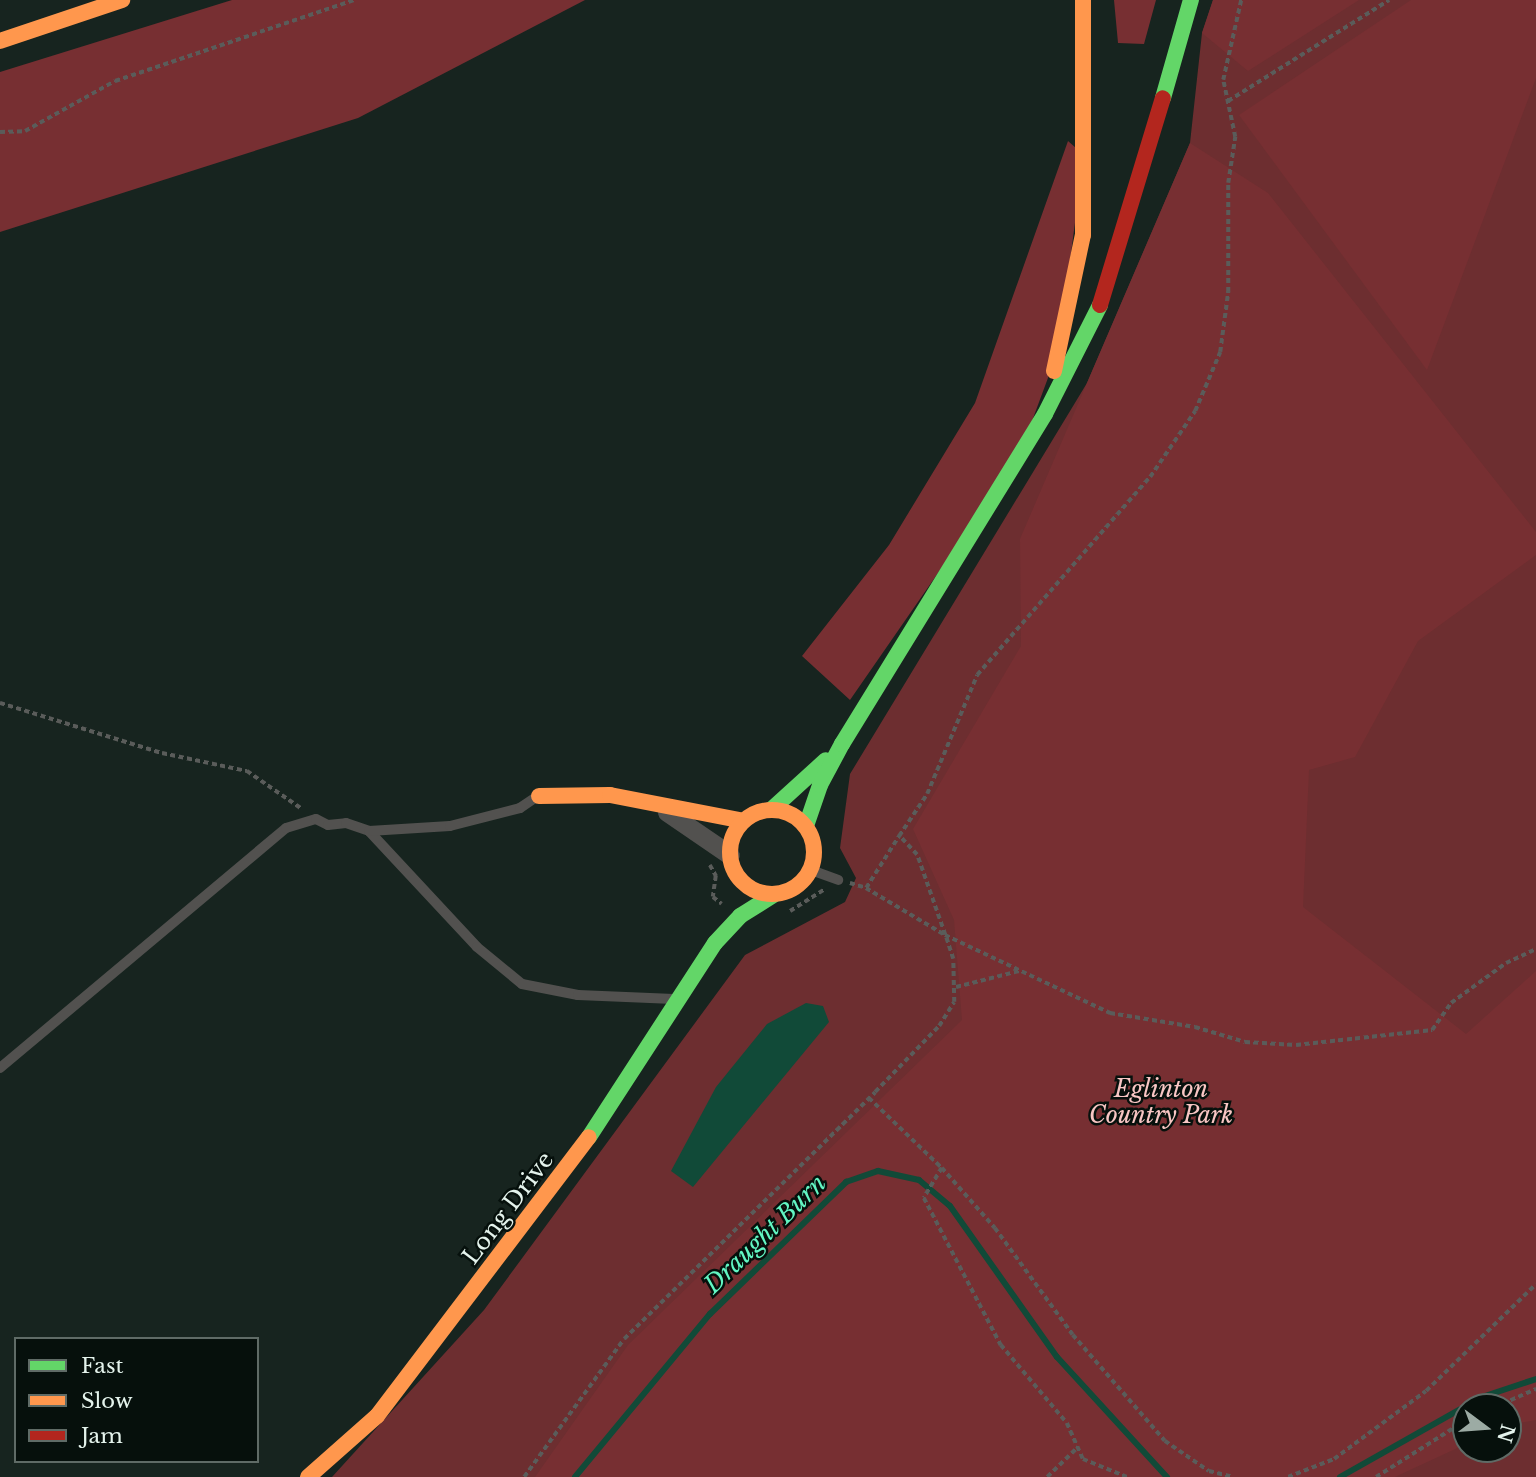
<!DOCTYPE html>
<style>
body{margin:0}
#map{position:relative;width:1536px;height:1477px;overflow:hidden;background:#17241f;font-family:"Libre Baskerville",serif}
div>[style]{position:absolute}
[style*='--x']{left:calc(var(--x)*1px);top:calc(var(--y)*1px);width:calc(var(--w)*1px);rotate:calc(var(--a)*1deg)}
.green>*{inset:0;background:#6d2e30}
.forest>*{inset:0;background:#772f32}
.water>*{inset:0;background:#114a38}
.stream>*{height:6px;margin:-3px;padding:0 3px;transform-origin:3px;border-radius:3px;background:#114a38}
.path>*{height:3.5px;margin-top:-1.75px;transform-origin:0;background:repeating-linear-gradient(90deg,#5a5c5a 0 5px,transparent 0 8.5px)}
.lane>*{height:10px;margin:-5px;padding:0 5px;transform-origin:5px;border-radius:5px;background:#52514f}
.street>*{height:19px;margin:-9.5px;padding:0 9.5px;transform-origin:9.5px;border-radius:9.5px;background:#52514f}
.fast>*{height:16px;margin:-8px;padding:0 8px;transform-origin:8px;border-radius:8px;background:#63d668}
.slow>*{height:16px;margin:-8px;padding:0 8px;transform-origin:8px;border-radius:8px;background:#ff974d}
.slow>.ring{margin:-8px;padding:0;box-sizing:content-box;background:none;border:16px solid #ff974d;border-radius:50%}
.jam>*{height:16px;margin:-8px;padding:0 8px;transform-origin:8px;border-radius:8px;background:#b3261e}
span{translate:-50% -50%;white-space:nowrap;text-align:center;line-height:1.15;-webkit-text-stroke:5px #06100c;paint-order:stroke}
.park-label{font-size:23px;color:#f9c6c4;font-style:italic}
.street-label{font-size:23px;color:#e4f3ec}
.water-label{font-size:24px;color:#62f6c3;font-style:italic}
.legend{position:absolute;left:14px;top:1337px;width:245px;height:126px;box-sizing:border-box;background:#06100c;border:2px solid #5f6b66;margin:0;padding:9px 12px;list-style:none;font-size:21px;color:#e4f3ec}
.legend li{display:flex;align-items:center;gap:14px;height:35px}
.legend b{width:35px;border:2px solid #5f6b66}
.north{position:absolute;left:1452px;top:1393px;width:70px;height:70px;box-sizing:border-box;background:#06100c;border:2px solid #5f6b66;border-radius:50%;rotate:106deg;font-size:19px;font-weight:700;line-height:28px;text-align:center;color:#e4f3ec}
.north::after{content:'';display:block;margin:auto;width:24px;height:32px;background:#9caba4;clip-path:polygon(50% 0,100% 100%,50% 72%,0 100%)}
</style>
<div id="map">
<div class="green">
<div style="clip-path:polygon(evenodd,1213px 0,1536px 0,1536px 1477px,332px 1477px,484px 1310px,745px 955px,845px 902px,856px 878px,840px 848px,850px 774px,1087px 383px,1190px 143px,1202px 33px,1213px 0,1466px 1407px,1508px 1407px,1508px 1449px,1466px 1449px,1466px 1407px)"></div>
</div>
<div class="forest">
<div style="clip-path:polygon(232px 0,585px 0,358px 118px,0 232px,0 72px)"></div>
<div style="clip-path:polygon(1114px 0,1156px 0,1144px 44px,1118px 43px)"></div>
<div style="clip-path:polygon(1213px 0,1359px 0,1248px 71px,1202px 33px)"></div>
<div style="clip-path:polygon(1411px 0,1536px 0,1536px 78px,1427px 370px,1239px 115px)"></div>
<div style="clip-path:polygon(1068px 141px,1084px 155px,1058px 351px,1019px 456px,850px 700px,802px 656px,889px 545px,975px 403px)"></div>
<div style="clip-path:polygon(1190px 143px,1268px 193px,1536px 532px,1536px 555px,1418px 641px,1355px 757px,1309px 770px,1303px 907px,1466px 1034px,1536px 971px,1536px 1420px,1508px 1425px,1508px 1407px,1466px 1407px,1466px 1444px,1395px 1477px,535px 1477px,628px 1345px,962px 1020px,954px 920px,913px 829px,1021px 646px,1020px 539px)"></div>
</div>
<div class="water">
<div style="clip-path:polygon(806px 1003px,823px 1006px,829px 1022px,693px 1187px,671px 1171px,716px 1087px,767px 1024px)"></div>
</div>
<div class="stream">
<div style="--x:575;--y:1477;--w:212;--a:-50.4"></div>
<div style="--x:710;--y:1314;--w:190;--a:-44.1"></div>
<div style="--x:846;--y:1182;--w:34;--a:-19"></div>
<div style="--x:878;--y:1171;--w:42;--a:12.4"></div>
<div style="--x:919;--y:1180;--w:40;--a:40"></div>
<div style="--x:950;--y:1206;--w:185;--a:54.7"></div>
<div style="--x:1057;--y:1357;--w:163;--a:47.5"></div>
<div style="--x:1340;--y:1477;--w:163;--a:-29.4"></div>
<div style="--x:1482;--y:1397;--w:57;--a:-18.4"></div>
</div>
<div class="path">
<div style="--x:1228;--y:101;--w:190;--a:-32.1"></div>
<div style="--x:0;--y:132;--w:25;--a:-2"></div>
<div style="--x:25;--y:131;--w:103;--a:-29.1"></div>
<div style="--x:115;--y:81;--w:252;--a:-18.7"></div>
<div style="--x:0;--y:703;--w:170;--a:17.2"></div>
<div style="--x:162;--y:753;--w:87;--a:12"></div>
<div style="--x:247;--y:771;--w:67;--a:34.6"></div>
<div style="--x:710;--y:865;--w:13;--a:61"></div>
<div style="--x:716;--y:876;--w:21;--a:98"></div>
<div style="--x:713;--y:897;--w:11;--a:38"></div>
<div style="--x:850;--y:883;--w:17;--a:17"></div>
<div style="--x:866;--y:888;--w:62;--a:-57.6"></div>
<div style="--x:866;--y:888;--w:92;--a:30.7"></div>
<div style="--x:945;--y:935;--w:183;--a:25.3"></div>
<div style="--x:1110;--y:1013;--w:86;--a:9.4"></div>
<div style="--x:1195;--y:1027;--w:52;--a:16.7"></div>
<div style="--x:1245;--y:1042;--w:51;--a:3.4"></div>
<div style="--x:1296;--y:1045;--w:137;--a:-6.3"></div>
<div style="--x:1432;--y:1030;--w:33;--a:-55"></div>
<div style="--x:1451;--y:1003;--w:68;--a:-36"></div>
<div style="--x:1506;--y:963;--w:33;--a:-25"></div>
<div style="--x:790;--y:911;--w:41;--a:-32.2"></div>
<div style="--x:956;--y:987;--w:65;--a:-14.3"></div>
<div style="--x:869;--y:1098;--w:101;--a:43.8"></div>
<div style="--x:942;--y:1168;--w:35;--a:121"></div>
<div style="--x:924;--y:1198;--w:166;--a:62.4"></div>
<div style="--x:1001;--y:1345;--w:102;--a:49.8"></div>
<div style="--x:1067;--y:1423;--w:39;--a:66"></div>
<div style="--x:1083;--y:1459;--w:48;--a:22.2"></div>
<div style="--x:942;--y:1168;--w:80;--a:48.5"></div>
<div style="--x:995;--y:1228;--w:132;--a:53.9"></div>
<div style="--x:1073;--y:1335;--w:140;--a:49"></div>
<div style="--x:1165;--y:1441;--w:53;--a:34.3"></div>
<div style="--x:1209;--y:1471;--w:25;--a:14"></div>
<div style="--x:1495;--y:1407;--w:45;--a:-23.7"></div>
<div style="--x:524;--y:1477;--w:170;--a:-54.1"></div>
<div style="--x:624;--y:1339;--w:352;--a:-44.5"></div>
<div style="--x:875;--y:1092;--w:92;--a:-45.9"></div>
<div style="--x:939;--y:1026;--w:28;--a:-58"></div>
<div style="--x:954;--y:1002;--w:43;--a:-91.3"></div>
<div style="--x:953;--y:959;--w:25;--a:-108"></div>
<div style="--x:945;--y:935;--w:85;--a:-109.3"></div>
<div style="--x:917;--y:855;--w:26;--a:-133"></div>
<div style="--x:899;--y:836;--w:50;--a:-56.3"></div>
<div style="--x:927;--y:794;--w:129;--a:-67.2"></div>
<div style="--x:977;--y:675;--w:263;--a:-48.9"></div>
<div style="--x:1150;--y:477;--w:80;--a:-55.7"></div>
<div style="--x:1195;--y:411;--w:64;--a:-67"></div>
<div style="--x:1220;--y:352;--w:61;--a:-82.4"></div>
<div style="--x:1228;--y:292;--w:109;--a:-90"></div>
<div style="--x:1228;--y:183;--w:47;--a:-81.3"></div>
<div style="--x:1235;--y:137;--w:58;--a:-101.9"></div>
<div style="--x:1223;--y:80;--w:82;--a:-77.3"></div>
<div style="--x:1047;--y:1477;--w:43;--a:-44.1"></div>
<div style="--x:1288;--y:1477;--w:49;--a:-21.4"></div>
<div style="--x:1334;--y:1459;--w:114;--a:-36.5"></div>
<div style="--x:1426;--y:1391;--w:153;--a:-44.2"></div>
<div style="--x:1376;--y:1477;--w:107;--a:-32.3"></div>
</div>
<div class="lane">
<div style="--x:369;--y:831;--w:158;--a:47"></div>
<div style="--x:477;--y:947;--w:58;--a:39.4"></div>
<div style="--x:522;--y:984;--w:57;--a:11.1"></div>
<div style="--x:578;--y:995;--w:96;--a:2.4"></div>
<div style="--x:811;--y:870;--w:29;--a:20"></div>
<div style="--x:0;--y:1068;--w:373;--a:-40"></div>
<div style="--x:286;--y:828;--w:31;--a:-17"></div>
<div style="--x:316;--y:819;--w:13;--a:27"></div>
<div style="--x:328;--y:825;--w:18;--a:-6"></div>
<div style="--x:346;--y:823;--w:24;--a:19"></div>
<div style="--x:369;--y:831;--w:81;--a:-3.5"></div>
<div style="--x:450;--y:826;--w:72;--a:-14.4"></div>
<div style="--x:520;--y:808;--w:22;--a:-34"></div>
</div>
<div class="street">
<div style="--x:667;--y:812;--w:76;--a:34.3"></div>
</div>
<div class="fast">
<div style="--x:1163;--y:98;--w:102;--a:-74.1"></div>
<div style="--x:771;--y:810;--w:74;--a:-42.3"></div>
<div style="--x:806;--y:826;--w:43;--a:-71.1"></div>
<div style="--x:820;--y:785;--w:47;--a:-61.8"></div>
<div style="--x:842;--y:744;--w:387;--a:-58.4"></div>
<div style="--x:1045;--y:414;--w:122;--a:-63.2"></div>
<div style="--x:589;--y:1137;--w:231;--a:-57"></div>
<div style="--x:715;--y:943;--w:37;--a:-47"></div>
<div style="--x:740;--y:916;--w:39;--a:-32"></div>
</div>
<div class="slow">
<div style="--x:0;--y:41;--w:129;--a:-18.6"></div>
<div style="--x:1054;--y:371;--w:139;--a:-78"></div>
<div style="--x:1083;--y:235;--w:235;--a:-90"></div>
<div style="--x:539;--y:796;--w:71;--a:-0.8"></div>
<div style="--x:610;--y:795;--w:136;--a:11"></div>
<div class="ring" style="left:730px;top:810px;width:68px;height:68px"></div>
<div style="--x:308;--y:1477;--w:92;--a:-41.5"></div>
<div style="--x:377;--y:1416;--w:350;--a:-52.8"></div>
</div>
<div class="jam">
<div style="--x:1100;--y:305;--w:216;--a:-73.1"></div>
</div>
<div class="park-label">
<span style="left:1161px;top:1102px">Eglinton<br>Country Park</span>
</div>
<div class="street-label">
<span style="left:508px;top:1208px;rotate:-53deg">Long Drive</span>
</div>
<div class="water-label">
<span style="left:765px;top:1234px;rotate:-44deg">Draught Burn</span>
</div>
<ul class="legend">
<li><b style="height:9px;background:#63d668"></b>Fast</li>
<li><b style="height:9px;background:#ff974d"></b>Slow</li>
<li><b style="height:9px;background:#b3261e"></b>Jam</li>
</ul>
<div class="north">N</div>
</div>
